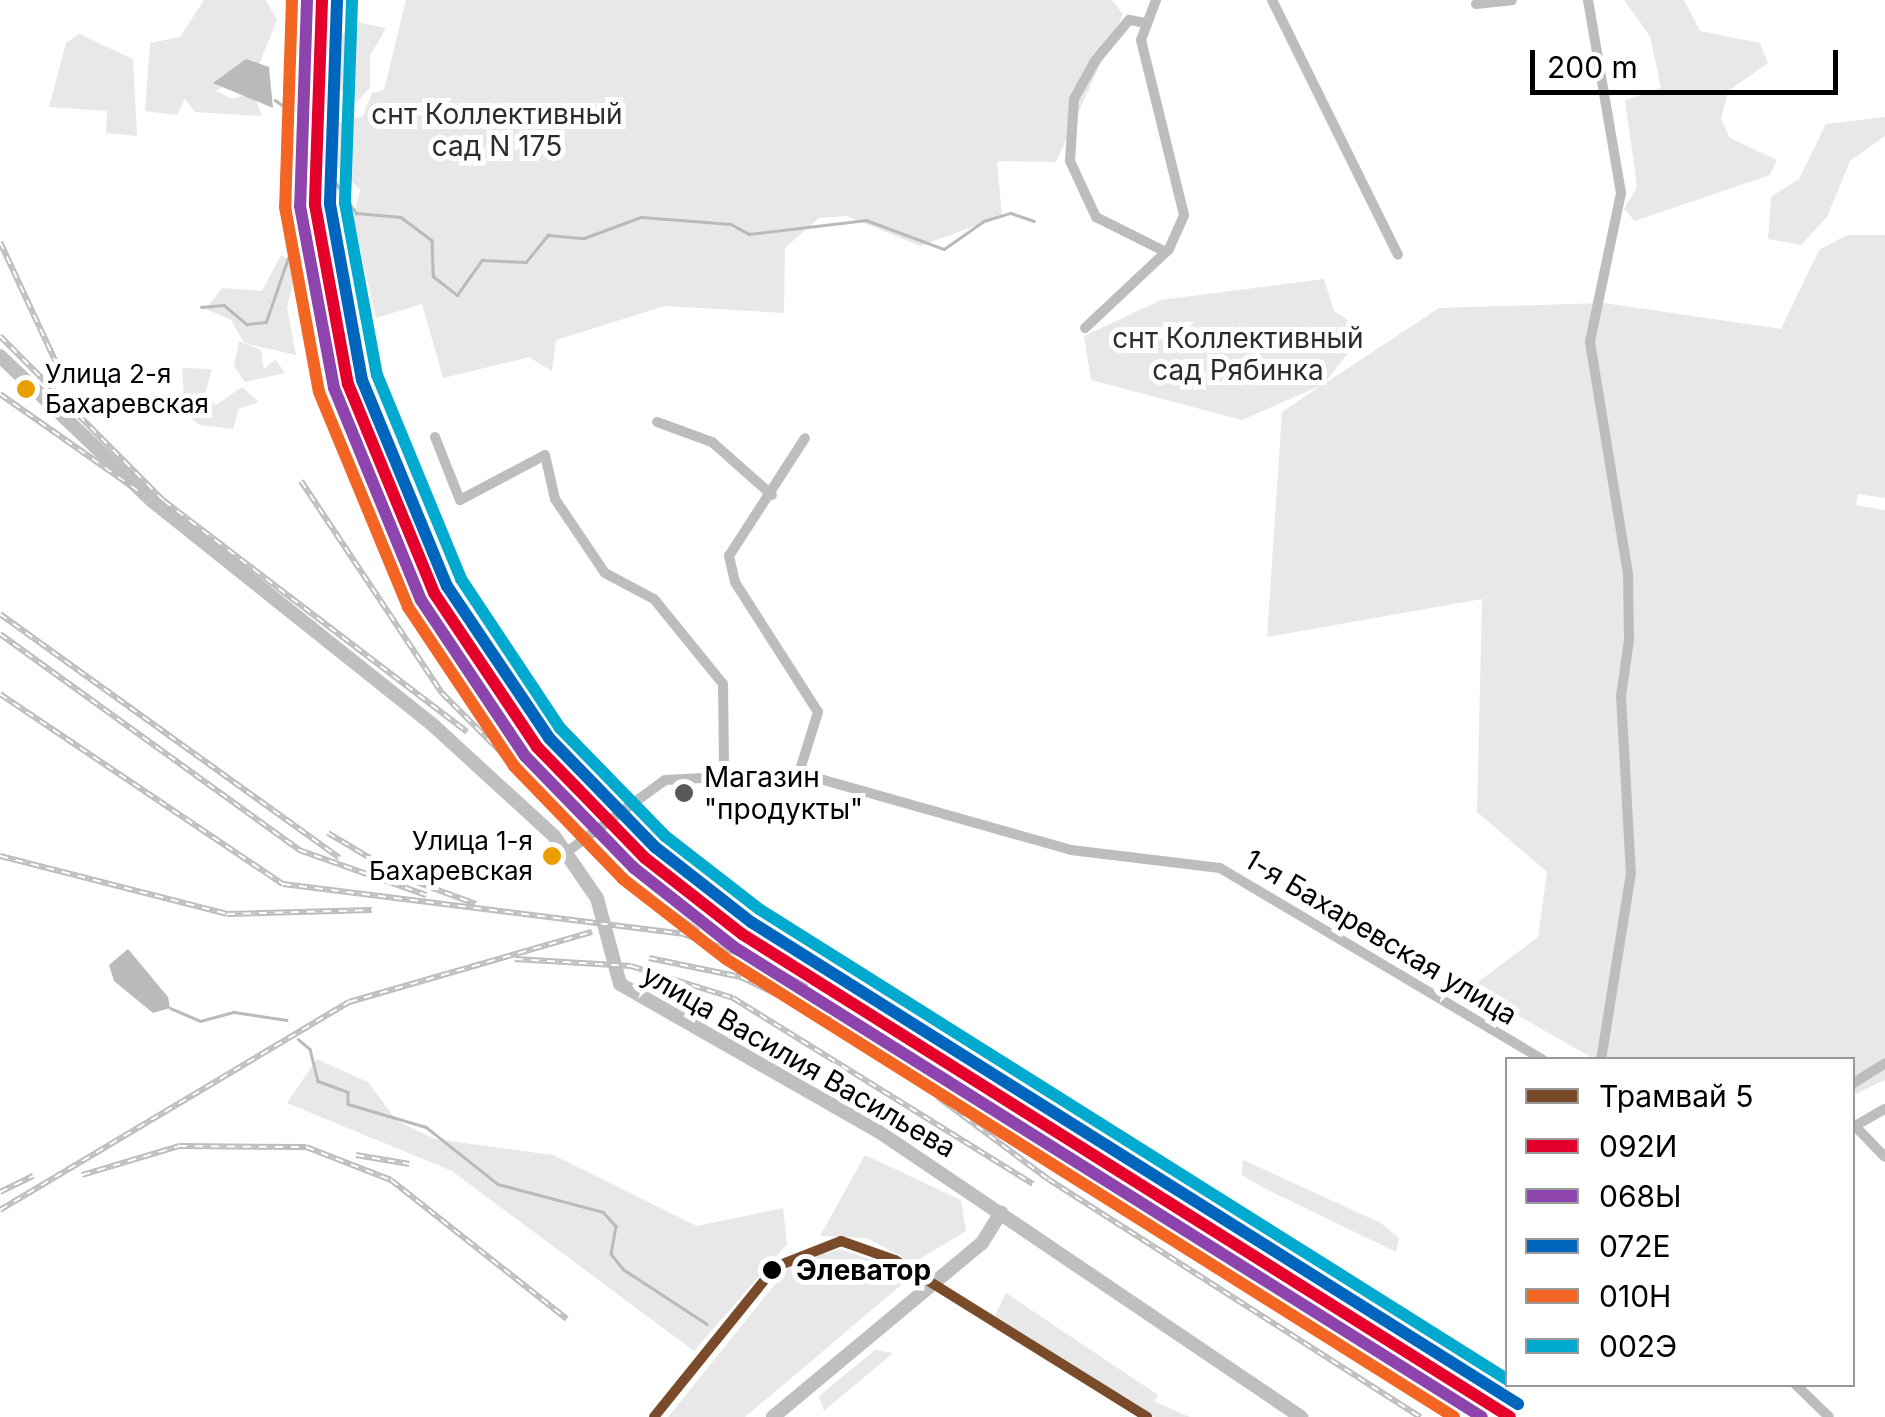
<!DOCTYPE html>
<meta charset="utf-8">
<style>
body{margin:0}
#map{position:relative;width:1885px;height:1417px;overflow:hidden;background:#fff;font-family:Inter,sans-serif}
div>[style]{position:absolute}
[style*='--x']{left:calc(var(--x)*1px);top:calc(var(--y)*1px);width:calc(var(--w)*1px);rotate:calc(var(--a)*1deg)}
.green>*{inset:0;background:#e8e8e8}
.water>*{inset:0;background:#bababa}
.stream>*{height:2.5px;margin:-1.25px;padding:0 1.25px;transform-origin:1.25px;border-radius:1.25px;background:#bababa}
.street>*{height:10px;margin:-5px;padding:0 5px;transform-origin:5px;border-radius:5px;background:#bdbdbd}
.secondary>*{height:14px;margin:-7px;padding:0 7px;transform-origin:7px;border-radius:7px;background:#bfbfbf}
.rail>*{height:6px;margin-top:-3px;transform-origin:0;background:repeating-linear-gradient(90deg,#fff 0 8px,#bdbdbd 0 16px);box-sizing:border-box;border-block:2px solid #bdbdbd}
.rail-1>*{height:12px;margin:-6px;padding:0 6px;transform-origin:6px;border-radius:6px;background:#e4002b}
.rail-2>*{height:12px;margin:-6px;padding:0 6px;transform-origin:6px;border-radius:6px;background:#8e44ad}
.rail-3>*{height:12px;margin:-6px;padding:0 6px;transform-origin:6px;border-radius:6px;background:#0065bd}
.rail-4>*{height:12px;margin:-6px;padding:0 6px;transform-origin:6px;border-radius:6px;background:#f26522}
.rail-5>*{height:12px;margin:-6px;padding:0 6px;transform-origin:6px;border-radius:6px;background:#00a9ce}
.tram-1>*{height:10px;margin:-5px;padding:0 5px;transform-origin:5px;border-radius:5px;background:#7a4b2a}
.dots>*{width:28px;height:28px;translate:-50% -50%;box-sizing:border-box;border:5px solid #fff;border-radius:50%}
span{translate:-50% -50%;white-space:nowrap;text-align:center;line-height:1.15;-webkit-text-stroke:10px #fff;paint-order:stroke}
.bus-label{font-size:26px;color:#000}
.left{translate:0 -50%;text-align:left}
.right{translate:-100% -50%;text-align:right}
.park-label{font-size:28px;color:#2c2c2c}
.poi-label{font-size:28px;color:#000}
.street-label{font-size:28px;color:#000}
.stop-label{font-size:28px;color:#000;font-weight:700}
.legend{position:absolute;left:1505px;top:1057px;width:350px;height:330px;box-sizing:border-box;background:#fff;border:2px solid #999;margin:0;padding:12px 18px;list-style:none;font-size:30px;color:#000}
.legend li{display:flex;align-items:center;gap:20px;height:50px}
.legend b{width:50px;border:2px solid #999}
.scale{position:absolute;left:1530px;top:50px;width:308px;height:45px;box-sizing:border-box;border:5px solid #000;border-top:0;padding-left:12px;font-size:30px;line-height:35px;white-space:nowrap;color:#000;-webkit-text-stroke:8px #fff;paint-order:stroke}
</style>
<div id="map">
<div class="green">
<div style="clip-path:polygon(204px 0,266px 0,277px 20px,259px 65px,216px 91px,233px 99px,253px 92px,262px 116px,195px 112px,185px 99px,177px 115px,145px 111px,150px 43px,180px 37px)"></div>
<div style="clip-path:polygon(406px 0,1112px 0,1123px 14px,1056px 162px,997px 161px,1002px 216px,920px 246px,847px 216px,819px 218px,785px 248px,784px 313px,665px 306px,556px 340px,552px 371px,529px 357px,443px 378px,422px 304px,376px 318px,353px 218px,360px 190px,337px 166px,337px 123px,363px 116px,372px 93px,384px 90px)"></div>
<div style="clip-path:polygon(1624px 0,1684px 0,1700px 31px,1760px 43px,1768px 63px,1728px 91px,1721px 119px,1730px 138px,1777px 160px,1770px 175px,1635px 221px,1624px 209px,1637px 187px,1625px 100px,1661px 88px,1650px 36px)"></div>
<div style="clip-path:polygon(357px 22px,386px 28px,370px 56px,370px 87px,357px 102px,329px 81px,331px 43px)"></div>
<div style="clip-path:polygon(79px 34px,133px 59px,137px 136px,106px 133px,107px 111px,49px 107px,66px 43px)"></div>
<div style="clip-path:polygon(1885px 117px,1885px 136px,1850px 161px,1827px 217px,1801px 245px,1768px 239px,1771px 197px,1799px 179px,1826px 124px)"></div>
<div style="clip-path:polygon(1847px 235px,1885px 235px,1885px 498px,1858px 494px,1856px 505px,1885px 510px,1885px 1080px,1853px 1095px,1852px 1060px,1594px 1059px,1470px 988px,1538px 937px,1547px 872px,1477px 812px,1482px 599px,1267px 637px,1282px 412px,1322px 385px,1242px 420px,1091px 380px,1084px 336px,1161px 300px,1324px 279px,1334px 311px,1365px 331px,1324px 384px,1439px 308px,1604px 303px,1781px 329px,1819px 250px)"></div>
<div style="clip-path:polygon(281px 255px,298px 265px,287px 307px,296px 355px,244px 343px,231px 320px,206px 309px,222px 288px,262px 291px)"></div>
<div style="clip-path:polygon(239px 341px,261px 350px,264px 369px,275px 359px,285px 373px,245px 382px,234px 366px)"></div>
<div style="clip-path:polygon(182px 368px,212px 369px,204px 398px,216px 405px,242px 387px,259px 402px,239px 409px,233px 429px,200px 425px,185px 413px)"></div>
<div style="clip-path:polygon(317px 1059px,368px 1082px,397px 1121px,435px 1139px,553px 1155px,697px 1226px,783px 1208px,787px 1244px,694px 1351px,452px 1171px,287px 1103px)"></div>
<div style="clip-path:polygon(865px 1155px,961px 1200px,966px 1231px,913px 1263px,867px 1238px,820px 1236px)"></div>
<div style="clip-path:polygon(1243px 1160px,1381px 1223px,1399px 1238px,1396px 1252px,1264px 1188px,1242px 1175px)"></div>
<div style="clip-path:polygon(841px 1249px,913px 1275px,745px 1417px,668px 1417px,792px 1263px)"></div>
<div style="clip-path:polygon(1006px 1293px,1158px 1395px,1155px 1402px,1190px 1417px,1155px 1417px,994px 1317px)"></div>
<div style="clip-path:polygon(875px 1350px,893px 1353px,824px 1411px,819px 1396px)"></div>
</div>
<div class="water">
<div style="clip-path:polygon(246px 59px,269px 67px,273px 108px,213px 83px)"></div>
<div style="clip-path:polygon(128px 949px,168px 997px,170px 1008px,153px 1013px,114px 981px,109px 965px)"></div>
</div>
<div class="stream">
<div style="--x:275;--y:100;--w:16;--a:35"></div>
<div style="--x:288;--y:109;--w:141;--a:88.8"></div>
<div style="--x:334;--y:180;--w:40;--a:56"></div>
<div style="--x:356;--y:213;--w:45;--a:5.1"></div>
<div style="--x:401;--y:217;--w:39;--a:37"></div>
<div style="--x:432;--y:240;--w:36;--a:88"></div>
<div style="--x:433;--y:276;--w:31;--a:38"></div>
<div style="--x:457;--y:295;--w:43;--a:-54.5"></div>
<div style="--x:482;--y:260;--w:44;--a:2.6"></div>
<div style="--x:526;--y:262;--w:35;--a:-51"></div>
<div style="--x:548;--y:235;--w:36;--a:5"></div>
<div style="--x:584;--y:238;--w:61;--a:-20.2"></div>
<div style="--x:641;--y:217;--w:90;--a:4.4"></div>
<div style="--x:731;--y:224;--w:21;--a:29"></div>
<div style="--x:749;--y:234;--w:118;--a:-6.8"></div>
<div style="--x:866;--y:220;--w:83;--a:20.4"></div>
<div style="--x:944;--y:249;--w:49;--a:-35"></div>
<div style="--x:984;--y:221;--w:28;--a:-17"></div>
<div style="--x:1011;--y:213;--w:24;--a:19"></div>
<div style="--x:201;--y:307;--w:23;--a:-5"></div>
<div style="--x:224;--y:305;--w:30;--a:40"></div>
<div style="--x:247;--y:324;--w:19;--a:-6"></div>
<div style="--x:266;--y:322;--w:68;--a:-71"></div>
<div style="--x:170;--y:1008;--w:33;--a:23"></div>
<div style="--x:200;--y:1021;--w:35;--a:-15"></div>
<div style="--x:234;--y:1012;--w:53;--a:8.7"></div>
<div style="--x:298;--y:1039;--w:16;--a:40"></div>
<div style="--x:310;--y:1049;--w:33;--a:76"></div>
<div style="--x:318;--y:1081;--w:32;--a:20"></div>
<div style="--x:348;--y:1092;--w:12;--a:90"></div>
<div style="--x:348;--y:1104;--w:81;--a:16.4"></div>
<div style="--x:426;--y:1127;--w:92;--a:38.4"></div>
<div style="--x:498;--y:1184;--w:109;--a:14.9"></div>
<div style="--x:603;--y:1212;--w:19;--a:47"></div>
<div style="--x:616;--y:1226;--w:28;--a:100"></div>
<div style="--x:611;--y:1254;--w:19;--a:51"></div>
<div style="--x:623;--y:1269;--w:100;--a:33.2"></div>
</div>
<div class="street">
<div style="--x:1272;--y:0;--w:284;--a:63.7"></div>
<div style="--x:1588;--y:0;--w:196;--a:80.3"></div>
<div style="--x:1621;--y:193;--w:152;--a:101.8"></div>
<div style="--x:1590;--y:342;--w:236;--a:80.7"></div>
<div style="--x:1628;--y:575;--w:65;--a:89.1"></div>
<div style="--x:1629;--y:640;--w:57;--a:98.1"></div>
<div style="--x:1621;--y:696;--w:177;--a:86.8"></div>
<div style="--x:1631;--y:873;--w:189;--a:99.1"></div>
<div style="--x:1476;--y:4;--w:36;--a:-6"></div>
<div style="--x:1145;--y:23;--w:16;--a:-169"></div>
<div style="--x:1129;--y:20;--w:53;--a:129.7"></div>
<div style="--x:1095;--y:61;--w:43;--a:118.9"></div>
<div style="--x:1074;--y:99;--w:62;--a:93.7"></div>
<div style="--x:1070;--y:161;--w:62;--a:65.1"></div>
<div style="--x:1096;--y:217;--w:78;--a:26.6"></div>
<div style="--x:1085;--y:328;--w:115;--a:-43.2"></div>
<div style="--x:1169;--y:249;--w:37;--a:-66"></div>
<div style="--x:1184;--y:215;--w:180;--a:-103.8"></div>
<div style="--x:1141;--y:40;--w:43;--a:-69.4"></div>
<div style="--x:657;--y:422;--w:59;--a:20"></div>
<div style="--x:712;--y:442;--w:80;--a:41.5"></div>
<div style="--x:435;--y:437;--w:68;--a:68.4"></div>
<div style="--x:460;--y:500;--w:96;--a:-27.9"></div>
<div style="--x:545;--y:455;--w:45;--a:77.2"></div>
<div style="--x:555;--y:499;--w:89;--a:56"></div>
<div style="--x:605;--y:573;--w:55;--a:28"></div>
<div style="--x:654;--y:599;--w:109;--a:50.9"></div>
<div style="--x:723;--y:684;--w:86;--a:89.3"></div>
<div style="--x:799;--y:773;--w:64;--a:-72.7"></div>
<div style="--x:818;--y:712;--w:154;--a:-122.6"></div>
<div style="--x:735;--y:582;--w:27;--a:-103"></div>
<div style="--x:729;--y:556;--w:140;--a:-57.2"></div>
<div style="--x:568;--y:851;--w:120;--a:-36.2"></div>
<div style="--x:665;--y:780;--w:134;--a:-3"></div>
<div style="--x:799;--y:773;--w:283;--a:15.8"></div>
<div style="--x:1071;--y:850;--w:150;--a:6.9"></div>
<div style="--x:1220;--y:868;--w:376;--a:30.7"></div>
<div style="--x:1852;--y:1084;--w:39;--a:-32"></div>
<div style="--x:1852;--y:1123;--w:47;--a:45.9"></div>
<div style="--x:1855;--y:1126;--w:34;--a:-30"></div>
<div style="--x:1795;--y:1384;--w:47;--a:44.1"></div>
</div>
<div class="secondary">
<div style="--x:0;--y:356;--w:209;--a:43.6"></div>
<div style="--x:151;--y:500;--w:362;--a:38.6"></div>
<div style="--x:434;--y:726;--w:163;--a:42.5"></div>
<div style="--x:554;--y:836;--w:75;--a:55.3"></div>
<div style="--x:597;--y:898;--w:89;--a:75"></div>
<div style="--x:620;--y:984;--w:297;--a:29.7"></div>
<div style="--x:878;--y:1131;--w:511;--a:34.06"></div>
<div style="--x:773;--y:1417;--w:272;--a:-39.8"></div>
<div style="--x:982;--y:1243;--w:36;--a:-58"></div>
</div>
<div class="rail">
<div style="--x:0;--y:242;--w:150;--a:65.1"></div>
<div style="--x:0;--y:336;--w:233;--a:45.2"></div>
<div style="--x:164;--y:501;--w:381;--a:37.3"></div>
<div style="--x:0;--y:394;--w:176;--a:35"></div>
<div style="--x:301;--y:481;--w:255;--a:56.4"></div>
<div style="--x:442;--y:693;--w:271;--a:45.1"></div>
<div style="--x:633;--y:885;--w:80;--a:35.3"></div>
<div style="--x:0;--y:614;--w:418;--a:35.7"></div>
<div style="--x:0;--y:634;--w:369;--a:35.8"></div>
<div style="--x:299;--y:850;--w:135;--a:19.5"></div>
<div style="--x:0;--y:694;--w:341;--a:33.9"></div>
<div style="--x:283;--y:884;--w:403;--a:7.1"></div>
<div style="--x:683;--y:934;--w:82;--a:19.3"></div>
<div style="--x:328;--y:833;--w:84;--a:30.8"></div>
<div style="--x:400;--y:876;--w:81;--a:20.2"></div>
<div style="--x:0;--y:856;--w:234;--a:14.3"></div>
<div style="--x:227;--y:914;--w:145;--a:-1.6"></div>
<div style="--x:747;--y:955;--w:68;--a:28.1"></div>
<div style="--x:649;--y:958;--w:94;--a:11.7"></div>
<div style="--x:741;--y:977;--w:99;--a:25.8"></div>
<div style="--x:515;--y:959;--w:116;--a:3.5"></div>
<div style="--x:631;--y:966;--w:107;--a:17.4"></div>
<div style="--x:733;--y:998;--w:353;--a:31.8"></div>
<div style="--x:938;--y:1097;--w:137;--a:36.7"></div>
<div style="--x:1048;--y:1179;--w:442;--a:32.6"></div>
<div style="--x:356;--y:1155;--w:54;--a:9.6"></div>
<div style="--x:82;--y:1175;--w:101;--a:-16.6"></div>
<div style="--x:179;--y:1146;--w:127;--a:0.5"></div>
<div style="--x:306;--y:1147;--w:91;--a:21.2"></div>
<div style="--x:391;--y:1180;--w:224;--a:38.3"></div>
<div style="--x:0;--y:1192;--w:37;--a:-26"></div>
<div style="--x:0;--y:1210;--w:406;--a:-30.8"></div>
<div style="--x:349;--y:1002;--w:253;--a:-16.1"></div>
</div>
<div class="rail-1">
<div style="--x:322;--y:0;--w:205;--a:92"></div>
<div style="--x:315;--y:205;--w:182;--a:79.6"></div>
<div style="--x:348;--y:384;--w:226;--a:67.6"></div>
<div style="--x:434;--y:593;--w:185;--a:56.2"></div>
<div style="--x:537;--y:747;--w:155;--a:45.8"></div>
<div style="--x:645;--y:858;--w:123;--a:38.1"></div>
<div style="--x:742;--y:934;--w:907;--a:32.17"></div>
</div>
<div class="rail-2">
<div style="--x:307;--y:0;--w:206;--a:91.9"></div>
<div style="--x:300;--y:206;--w:185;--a:79.4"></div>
<div style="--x:334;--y:388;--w:229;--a:67.7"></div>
<div style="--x:421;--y:600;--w:187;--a:56.3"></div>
<div style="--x:525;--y:756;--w:156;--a:45.8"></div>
<div style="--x:634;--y:868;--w:127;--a:38.3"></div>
<div style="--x:734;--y:947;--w:883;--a:32.14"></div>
</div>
<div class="rail-3">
<div style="--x:337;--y:1;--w:203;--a:92"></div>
<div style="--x:330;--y:204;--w:179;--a:79.7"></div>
<div style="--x:362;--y:380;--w:223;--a:67.6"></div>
<div style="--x:447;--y:586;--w:183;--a:56.1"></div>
<div style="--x:549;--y:738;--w:152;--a:45.8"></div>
<div style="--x:655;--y:847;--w:122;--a:38"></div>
<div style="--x:751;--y:922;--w:906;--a:32.15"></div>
</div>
<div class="rail-4">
<div style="--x:292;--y:0;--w:207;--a:91.9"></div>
<div style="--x:285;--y:207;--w:188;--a:79.6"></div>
<div style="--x:319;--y:392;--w:233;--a:67.5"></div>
<div style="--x:408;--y:607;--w:191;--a:56.3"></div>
<div style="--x:514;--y:766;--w:157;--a:46"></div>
<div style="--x:623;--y:879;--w:130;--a:37.8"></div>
<div style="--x:726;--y:959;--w:860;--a:32.17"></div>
</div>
<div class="rail-5">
<div style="--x:352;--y:1;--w:202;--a:92"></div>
<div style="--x:345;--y:203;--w:175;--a:79.5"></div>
<div style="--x:377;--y:375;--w:221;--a:67.6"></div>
<div style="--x:461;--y:579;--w:179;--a:56.4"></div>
<div style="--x:560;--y:728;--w:151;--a:45.8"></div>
<div style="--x:665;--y:836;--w:119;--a:37.8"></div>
<div style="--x:759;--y:909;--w:885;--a:32.16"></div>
</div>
<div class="tram-1">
<div style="--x:654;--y:1417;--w:193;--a:-51.1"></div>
<div style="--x:775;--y:1267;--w:71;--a:-21.5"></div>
<div style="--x:841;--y:1241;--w:57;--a:19.4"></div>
<div style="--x:895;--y:1260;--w:297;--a:31.9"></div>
</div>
<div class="dots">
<div style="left:26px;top:389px;background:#eb9e00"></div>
<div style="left:684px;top:793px;background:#595959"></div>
<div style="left:552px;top:856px;background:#eb9e00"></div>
<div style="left:772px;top:1270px;background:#000"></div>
</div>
<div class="bus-label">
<span class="left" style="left:45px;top:389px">Улица 2-я<br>Бахаревская</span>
<span class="right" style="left:533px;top:856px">Улица 1-я<br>Бахаревская</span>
</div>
<div class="park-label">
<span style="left:497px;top:130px">снт Коллективный<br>сад N 175</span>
<span style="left:1238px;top:354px">снт Коллективный<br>сад Рябинка</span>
</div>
<div class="poi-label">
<span class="left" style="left:704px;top:793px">Магазин<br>"продукты"</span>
</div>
<div class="street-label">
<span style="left:1381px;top:937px;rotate:31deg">1-я Бахаревская улица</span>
<span style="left:799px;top:1061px;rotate:30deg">улица Василия Васильева</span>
</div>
<div class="stop-label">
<span class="left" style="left:796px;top:1270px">Элеватор</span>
</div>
<ul class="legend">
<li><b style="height:12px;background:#7a4b2a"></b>Трамвай 5</li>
<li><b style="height:12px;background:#e4002b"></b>092И</li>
<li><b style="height:12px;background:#8e44ad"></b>068Ы</li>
<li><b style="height:12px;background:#0065bd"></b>072Е</li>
<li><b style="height:12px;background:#f26522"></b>010Н</li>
<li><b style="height:12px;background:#00a9ce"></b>002Э</li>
</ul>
<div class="scale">200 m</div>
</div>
